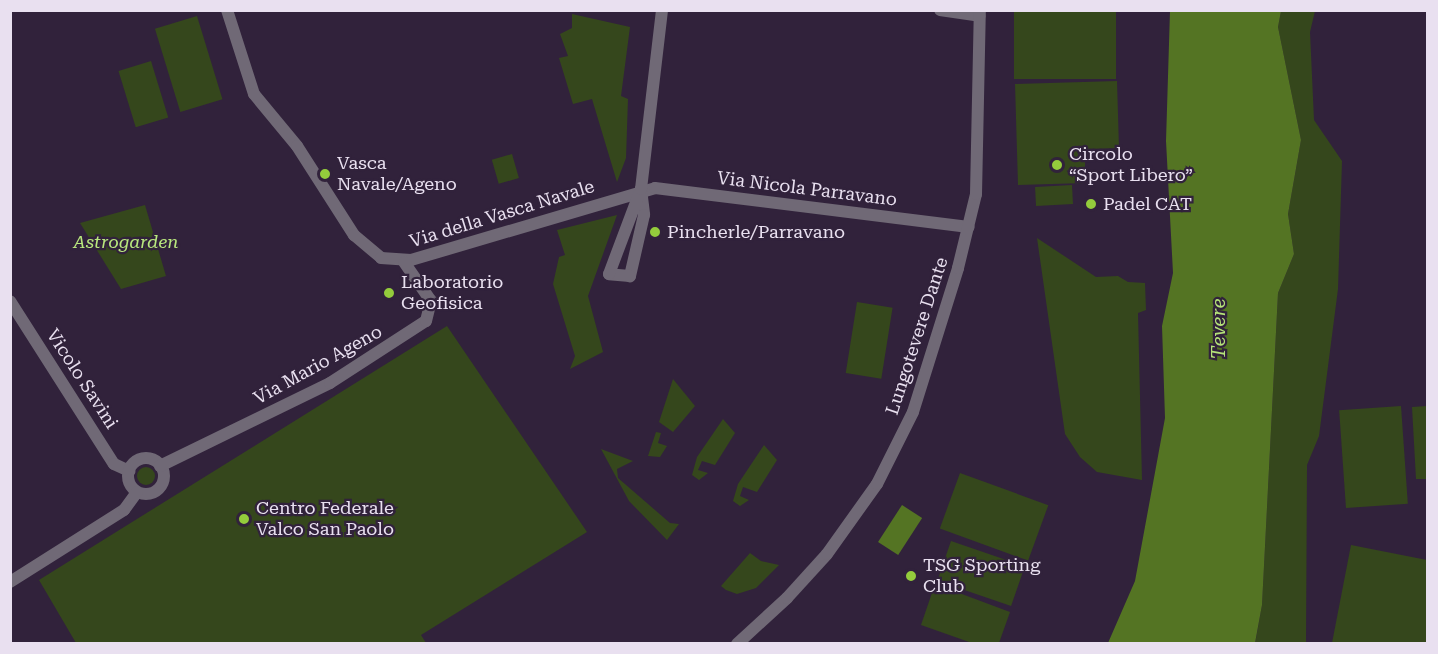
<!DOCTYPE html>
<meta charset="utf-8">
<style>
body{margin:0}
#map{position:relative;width:1438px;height:654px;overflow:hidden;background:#31223b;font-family:"Roboto Serif",serif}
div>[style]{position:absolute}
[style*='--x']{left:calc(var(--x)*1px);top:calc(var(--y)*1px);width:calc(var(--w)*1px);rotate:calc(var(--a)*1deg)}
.green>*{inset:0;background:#35471c;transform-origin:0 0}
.round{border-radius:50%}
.water>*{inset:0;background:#547423;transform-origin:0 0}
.minor>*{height:12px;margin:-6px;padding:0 6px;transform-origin:6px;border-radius:6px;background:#706976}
.minor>.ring{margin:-6px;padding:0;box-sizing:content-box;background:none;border:12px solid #706976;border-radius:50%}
.dots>*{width:16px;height:16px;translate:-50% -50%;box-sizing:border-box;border:3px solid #31223b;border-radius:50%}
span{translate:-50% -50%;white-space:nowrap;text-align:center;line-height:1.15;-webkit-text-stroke:4.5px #31223b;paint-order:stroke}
.poi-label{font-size:18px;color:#e9e0f0}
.left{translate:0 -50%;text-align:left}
.street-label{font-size:18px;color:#e9e0f0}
.park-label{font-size:18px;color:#b9e87e;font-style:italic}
.water-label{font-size:20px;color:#b5e379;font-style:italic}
.frame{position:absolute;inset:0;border:12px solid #e9e0f0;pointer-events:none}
</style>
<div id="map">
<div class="green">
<div style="left:1014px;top:11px;width:102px;height:68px"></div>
<div style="clip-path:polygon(1281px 11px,1315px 11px,1310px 32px,1314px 120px,1342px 161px,1338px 289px,1319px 436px,1307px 465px,1306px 643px,1255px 644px,1262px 605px,1278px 293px,1294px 254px,1288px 214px,1301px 140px,1278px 27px)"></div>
<div style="clip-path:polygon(572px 14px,630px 27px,621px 96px,628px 99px,626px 158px,617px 182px,592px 99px,573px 104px,559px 58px,568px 56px,560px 34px,572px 28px)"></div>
<div style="left:197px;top:16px;width:87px;height:44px;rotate:73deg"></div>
<div style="left:151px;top:61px;width:59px;height:34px;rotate:73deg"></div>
<div style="clip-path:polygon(1117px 81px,1119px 148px,1085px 149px,1085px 183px,1018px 185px,1015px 84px)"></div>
<div style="left:512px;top:154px;width:25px;height:21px;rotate:74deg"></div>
<div style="left:1072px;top:185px;width:19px;height:37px;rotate:87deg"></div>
<div style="clip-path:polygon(145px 205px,166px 276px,121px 289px,80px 223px)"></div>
<div style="clip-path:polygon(617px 215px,588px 296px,603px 352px,570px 369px,575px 356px,553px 284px,559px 257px,565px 255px,557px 230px)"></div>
<div style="clip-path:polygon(1037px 238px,1096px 277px,1118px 276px,1128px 282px,1145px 283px,1146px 310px,1138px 313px,1142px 480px,1097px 472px,1080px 457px,1065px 434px)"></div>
<div style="left:857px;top:302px;width:36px;height:72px;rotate:9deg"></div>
<div style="clip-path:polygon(447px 326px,587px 532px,421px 635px,426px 643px,76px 643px,39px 580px)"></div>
<div style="clip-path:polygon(673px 379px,695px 406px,673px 432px,659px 422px)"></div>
<div style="left:1401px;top:406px;width:98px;height:62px;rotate:86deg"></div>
<div style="clip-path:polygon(1427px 406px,1427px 479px,1416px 479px,1412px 407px)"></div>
<div style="clip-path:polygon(723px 419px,735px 433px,715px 465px,702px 461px,698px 470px,708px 473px,699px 480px,692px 475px,697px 457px)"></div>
<div style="clip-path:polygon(656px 432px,661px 433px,658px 443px,667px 446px,660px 457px,648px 456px)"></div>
<div style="clip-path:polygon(764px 445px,777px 460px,757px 492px,743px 487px,740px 496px,749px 500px,740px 506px,733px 501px,738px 484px)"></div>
<div style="clip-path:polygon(601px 449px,633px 461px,617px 469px,618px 478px,670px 523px,679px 524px,667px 540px,629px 501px)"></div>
<div class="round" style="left:137px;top:467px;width:18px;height:18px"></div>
<div style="left:960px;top:473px;width:94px;height:59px;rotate:20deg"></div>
<div style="left:951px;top:541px;width:78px;height:42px;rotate:19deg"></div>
<div style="clip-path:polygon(1351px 545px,1427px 560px,1427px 643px,1332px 643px)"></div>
<div style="clip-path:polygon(750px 553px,761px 561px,779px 565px,756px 588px,737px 594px,726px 590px,721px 586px)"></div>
<div style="clip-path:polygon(935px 584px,1010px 612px,999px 643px,972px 643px,921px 625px)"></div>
</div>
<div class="water">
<div style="clip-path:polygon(1170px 11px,1281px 11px,1278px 27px,1301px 140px,1288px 214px,1294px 254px,1278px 293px,1262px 605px,1255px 643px,1108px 643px,1135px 581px,1165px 418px,1162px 326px,1173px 273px,1166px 141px)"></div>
<div style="left:902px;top:505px;width:24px;height:44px;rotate:33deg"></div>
</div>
<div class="minor">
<div style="--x:227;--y:10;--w:88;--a:72.2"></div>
<div style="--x:254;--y:94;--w:67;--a:50.4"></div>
<div style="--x:297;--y:146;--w:106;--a:57.4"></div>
<div style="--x:354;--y:235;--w:35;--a:40"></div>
<div style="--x:381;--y:258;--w:30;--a:4"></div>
<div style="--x:411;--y:260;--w:254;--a:-16.4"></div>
<div style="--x:655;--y:188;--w:316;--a:7.1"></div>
<div style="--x:940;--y:10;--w:40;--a:8.5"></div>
<div style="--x:641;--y:189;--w:26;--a:83"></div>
<div style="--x:644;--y:215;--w:63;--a:102.9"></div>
<div style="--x:630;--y:276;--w:21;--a:-175"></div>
<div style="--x:609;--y:274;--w:91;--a:-69.4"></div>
<div style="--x:641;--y:189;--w:180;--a:-83.3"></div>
<div style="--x:10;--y:301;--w:193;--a:57.5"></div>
<div style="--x:114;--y:464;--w:17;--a:25"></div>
<div class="ring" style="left:128px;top:458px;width:24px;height:24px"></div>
<div style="--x:160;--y:466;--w:189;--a:-26"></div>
<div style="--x:330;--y:383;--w:114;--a:-32.9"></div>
<div style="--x:426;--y:321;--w:21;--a:-76"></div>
<div style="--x:431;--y:301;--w:47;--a:-124.7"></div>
<div style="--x:10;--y:582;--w:135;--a:-32.3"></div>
<div style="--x:124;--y:510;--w:22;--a:-54"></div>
<div style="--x:737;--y:644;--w:68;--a:-42.6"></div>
<div style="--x:787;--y:598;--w:59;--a:-47.7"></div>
<div style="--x:827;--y:554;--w:86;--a:-54.5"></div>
<div style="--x:877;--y:484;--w:80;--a:-63.4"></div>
<div style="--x:913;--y:412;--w:151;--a:-72.6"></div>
<div style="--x:958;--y:268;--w:76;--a:-76.3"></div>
<div style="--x:976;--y:194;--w:184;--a:-88.8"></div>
</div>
<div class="dots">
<div style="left:1057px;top:165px;background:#94cc3c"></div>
<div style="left:325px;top:174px;background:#94cc3c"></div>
<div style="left:1091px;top:204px;background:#94cc3c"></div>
<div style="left:655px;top:232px;background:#94cc3c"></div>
<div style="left:389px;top:293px;background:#94cc3c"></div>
<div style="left:244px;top:519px;background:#94cc3c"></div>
<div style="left:911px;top:576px;background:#94cc3c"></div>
</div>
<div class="poi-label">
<span class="left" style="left:1069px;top:165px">Circolo<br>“Sport Libero”</span>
<span class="left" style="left:337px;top:174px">Vasca<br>Navale/Ageno</span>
<span class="left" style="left:1103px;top:204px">Padel CAT</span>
<span class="left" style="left:667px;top:232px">Pincherle/Parravano</span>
<span class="left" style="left:401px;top:293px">Laboratorio<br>Geofisica</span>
<span class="left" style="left:256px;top:519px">Centro Federale<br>Valco San Paolo</span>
<span class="left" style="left:923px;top:576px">TSG Sporting<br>Club</span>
</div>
<div class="street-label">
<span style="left:807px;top:189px;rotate:7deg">Via Nicola Parravano</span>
<span style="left:502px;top:214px;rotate:-17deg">Via della Vasca Navale</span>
<span style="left:917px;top:336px;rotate:-72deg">Lungotevere Dante</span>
<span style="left:318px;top:365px;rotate:-29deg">Via Mario Ageno</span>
<span style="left:82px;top:379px;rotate:57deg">Vicolo Savini</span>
</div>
<div class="park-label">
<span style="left:126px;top:242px">Astrogarden</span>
</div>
<div class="water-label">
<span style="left:1218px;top:329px;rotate:-90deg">Tevere</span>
</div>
<div class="frame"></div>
</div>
